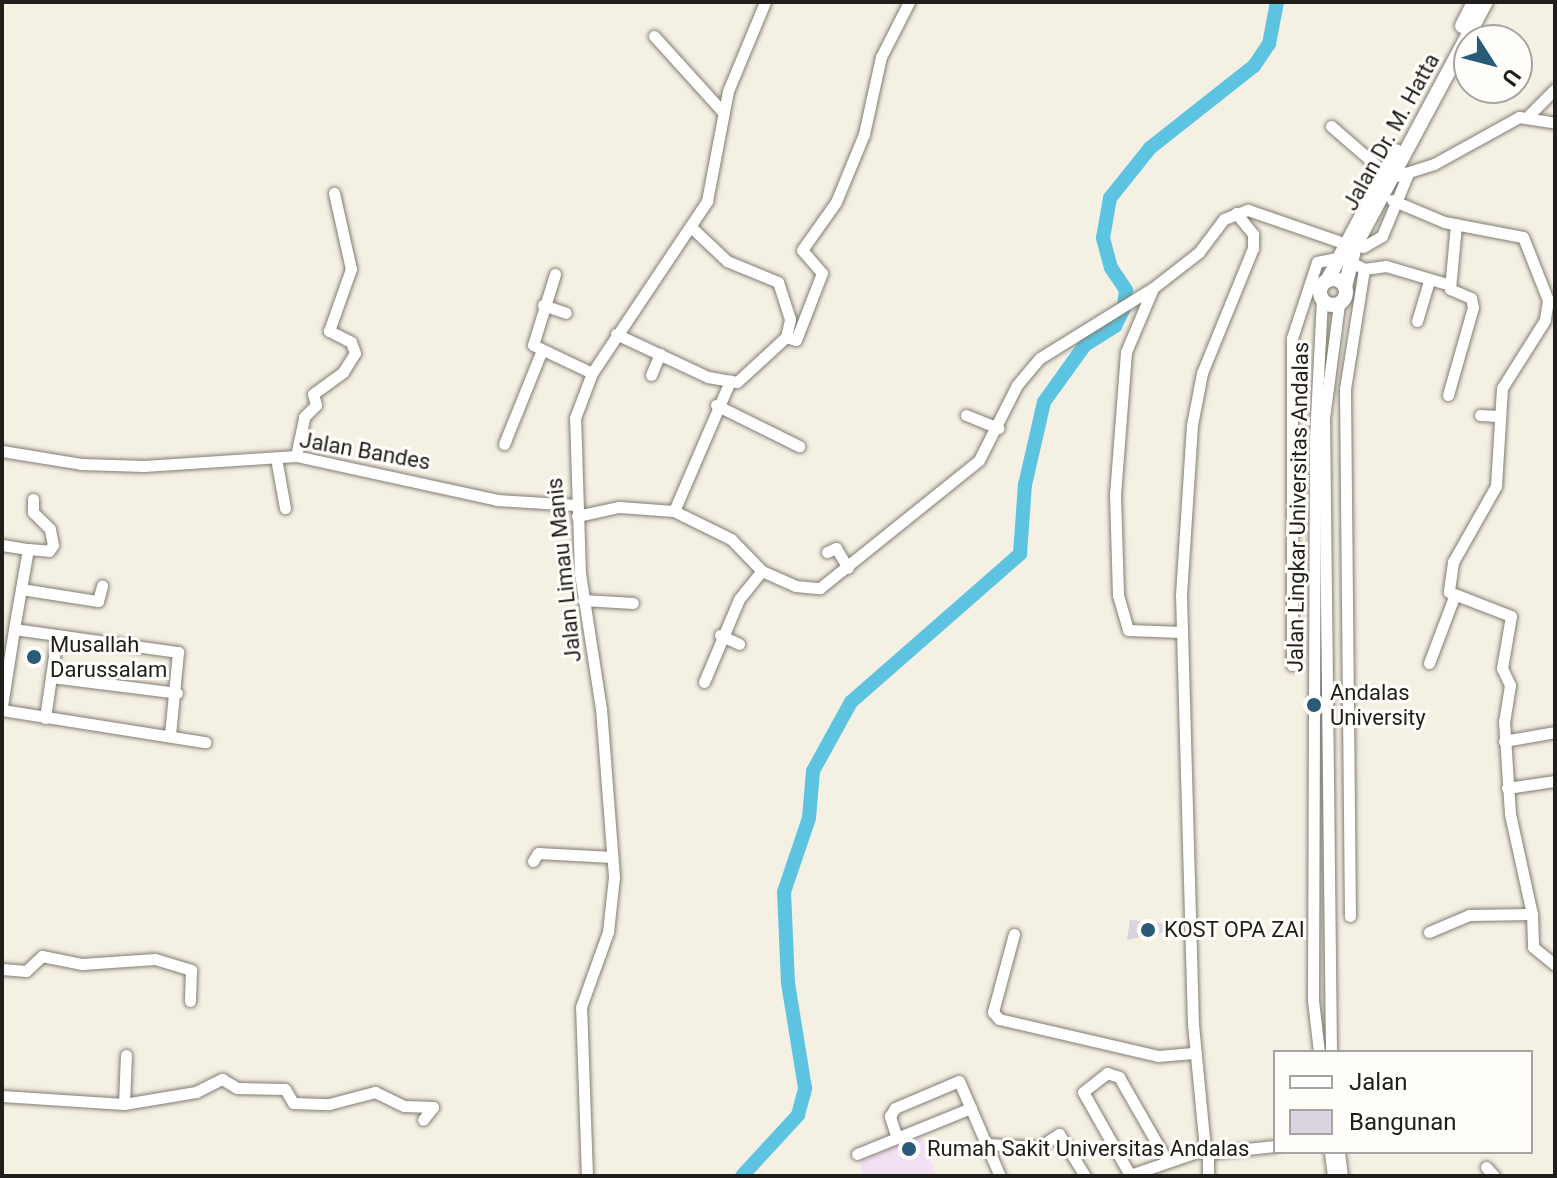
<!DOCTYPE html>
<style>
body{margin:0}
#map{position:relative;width:1557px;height:1178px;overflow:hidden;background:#f5f0e4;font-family:Roboto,sans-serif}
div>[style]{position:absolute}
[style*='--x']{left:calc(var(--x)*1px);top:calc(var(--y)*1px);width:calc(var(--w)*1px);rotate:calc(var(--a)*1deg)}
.medical>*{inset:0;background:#f1e1f3}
.river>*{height:14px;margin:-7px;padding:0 7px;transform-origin:7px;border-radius:7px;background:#5cc4e1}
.building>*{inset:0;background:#d9d4e0}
.roads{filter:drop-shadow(0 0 2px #827d73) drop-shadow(0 0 2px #827d73)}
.minor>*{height:11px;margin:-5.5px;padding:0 5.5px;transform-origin:5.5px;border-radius:5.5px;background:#fff}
.major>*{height:14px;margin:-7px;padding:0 7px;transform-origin:7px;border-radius:7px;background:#fff}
.major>.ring{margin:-7px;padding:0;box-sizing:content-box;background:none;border:14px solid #fff;border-radius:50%}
.dots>*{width:22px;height:22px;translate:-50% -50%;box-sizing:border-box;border:4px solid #fffefb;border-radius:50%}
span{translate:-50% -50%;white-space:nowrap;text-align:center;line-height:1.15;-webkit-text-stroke:6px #fffefb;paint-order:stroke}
.street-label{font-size:22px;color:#201e1a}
.poi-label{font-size:22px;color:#201e1a}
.left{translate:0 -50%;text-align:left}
.frame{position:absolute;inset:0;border:4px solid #201e1a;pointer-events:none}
.legend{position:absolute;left:1273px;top:1050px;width:260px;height:104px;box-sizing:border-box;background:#fffefb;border:2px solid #a6a4a1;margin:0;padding:10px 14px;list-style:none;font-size:24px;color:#201e1a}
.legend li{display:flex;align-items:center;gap:16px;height:40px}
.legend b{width:40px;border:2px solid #a6a4a1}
.north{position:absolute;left:1453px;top:24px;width:80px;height:80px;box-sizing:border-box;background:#fffefb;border:2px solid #a6a4a1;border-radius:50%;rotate:126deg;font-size:22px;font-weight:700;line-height:32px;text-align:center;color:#201e1a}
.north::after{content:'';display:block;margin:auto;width:28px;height:36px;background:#295b78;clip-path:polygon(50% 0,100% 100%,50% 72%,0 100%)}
</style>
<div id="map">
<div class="medical">
<div style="clip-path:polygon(921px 1136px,937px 1176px,862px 1176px,860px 1161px)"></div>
</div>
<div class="river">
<div style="--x:742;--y:1176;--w:83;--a:-47.4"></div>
<div style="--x:798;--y:1115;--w:28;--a:-75"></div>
<div style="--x:805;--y:1088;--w:106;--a:-99.2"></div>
<div style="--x:788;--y:983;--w:91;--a:-92.5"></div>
<div style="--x:784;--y:892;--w:78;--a:-71.3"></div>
<div style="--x:809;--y:818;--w:47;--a:-85.1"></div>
<div style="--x:813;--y:771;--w:79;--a:-61.2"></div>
<div style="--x:851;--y:702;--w:225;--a:-41.2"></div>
<div style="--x:1020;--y:554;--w:69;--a:-85.9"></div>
<div style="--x:1025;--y:485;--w:85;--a:-77.1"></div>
<div style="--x:1044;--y:402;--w:70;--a:-54.3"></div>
<div style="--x:1085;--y:345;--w:36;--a:-32"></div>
<div style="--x:1115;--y:326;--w:20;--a:-63"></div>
<div style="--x:1124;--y:308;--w:18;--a:-84"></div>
<div style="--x:1126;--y:290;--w:27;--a:-124"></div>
<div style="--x:1111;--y:268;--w:31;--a:-105"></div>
<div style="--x:1103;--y:238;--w:41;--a:-80.1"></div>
<div style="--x:1110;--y:198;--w:64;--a:-51.3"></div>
<div style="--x:1150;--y:148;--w:132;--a:-38.3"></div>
<div style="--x:1254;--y:66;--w:27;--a:-56"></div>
<div style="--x:1269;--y:44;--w:43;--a:-79.2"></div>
</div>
<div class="building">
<div style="clip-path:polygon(1130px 920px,1172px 924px,1174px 930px,1127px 940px)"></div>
</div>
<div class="roads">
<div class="minor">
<div style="--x:654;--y:36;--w:103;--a:47.8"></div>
<div style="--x:1529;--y:115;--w:37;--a:-45"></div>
<div style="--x:1331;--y:126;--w:70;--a:41"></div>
<div style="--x:1393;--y:177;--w:43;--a:-17.6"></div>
<div style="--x:1434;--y:164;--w:97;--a:-28.9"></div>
<div style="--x:1519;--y:117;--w:36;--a:9"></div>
<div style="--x:1392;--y:200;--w:56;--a:22.9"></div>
<div style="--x:1444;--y:222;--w:80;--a:10.8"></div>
<div style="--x:1523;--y:237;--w:68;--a:68.4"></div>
<div style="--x:1548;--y:300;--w:20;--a:99"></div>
<div style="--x:1545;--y:320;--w:80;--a:122.3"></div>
<div style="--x:1502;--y:388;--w:98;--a:93.5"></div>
<div style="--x:1496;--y:486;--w:87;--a:119.5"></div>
<div style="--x:1453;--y:562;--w:30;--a:98"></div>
<div style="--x:1449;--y:592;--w:66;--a:21.2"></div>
<div style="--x:1511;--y:616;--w:53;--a:99.8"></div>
<div style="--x:1502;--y:668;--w:19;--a:65"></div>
<div style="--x:1510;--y:685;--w:36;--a:99"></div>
<div style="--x:1504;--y:721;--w:93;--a:86.3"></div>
<div style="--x:1510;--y:814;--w:102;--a:77.6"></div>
<div style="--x:1532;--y:914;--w:33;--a:88"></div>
<div style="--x:1533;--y:947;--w:28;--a:39"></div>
<div style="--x:1363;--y:247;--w:22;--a:-30"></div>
<div style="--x:1382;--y:236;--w:65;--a:-67.4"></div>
<div style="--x:1349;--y:261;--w:17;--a:28"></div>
<div style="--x:1364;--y:269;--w:121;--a:99"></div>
<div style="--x:1345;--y:389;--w:527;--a:89.46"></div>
<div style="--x:1364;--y:269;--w:22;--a:-8"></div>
<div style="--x:1386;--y:266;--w:67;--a:16.5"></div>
<div style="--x:555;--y:274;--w:74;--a:107.2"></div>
<div style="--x:533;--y:345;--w:65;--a:25.4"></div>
<div style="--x:1153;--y:288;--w:69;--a:112.9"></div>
<div style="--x:1126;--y:352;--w:142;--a:94.4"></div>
<div style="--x:1115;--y:494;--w:101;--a:88.3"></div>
<div style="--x:1118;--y:595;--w:36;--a:74"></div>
<div style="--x:1128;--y:630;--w:53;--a:2.2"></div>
<div style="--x:543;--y:305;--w:24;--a:19"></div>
<div style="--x:1417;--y:321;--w:42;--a:-73.3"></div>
<div style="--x:616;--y:334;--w:102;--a:25.1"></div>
<div style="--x:708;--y:377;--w:29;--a:10"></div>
<div style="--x:737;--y:382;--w:67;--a:-42.6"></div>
<div style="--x:786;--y:337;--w:18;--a:-77"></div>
<div style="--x:790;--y:319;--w:39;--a:-108"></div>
<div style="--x:778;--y:282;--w:55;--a:-157.6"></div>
<div style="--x:727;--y:261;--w:48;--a:-136.7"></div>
<div style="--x:786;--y:337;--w:10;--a:17"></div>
<div style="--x:796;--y:340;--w:72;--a:-68.8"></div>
<div style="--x:822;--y:273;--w:30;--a:-131"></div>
<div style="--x:802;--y:250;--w:59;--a:-54.7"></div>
<div style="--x:836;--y:202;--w:74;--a:-67.6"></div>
<div style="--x:864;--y:134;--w:79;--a:-77.6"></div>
<div style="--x:881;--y:57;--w:62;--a:-63"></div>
<div style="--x:651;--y:375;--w:23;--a:-67"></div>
<div style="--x:1448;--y:395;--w:91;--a:-74.1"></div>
<div style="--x:1473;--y:307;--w:9;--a:-103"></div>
<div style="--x:1471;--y:298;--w:23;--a:-157"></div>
<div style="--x:1450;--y:289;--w:65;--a:-84.7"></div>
<div style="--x:716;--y:405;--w:93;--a:26.3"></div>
<div style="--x:966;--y:415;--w:35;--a:22"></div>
<div style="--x:1480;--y:415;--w:17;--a:3"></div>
<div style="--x:504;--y:444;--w:101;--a:-68"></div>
<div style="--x:2;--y:451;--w:80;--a:9.3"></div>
<div style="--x:81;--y:464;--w:63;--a:1.8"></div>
<div style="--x:144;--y:466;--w:152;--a:-3.8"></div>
<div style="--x:296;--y:456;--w:206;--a:12.3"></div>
<div style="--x:497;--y:500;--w:79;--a:3.6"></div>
<div style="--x:296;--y:456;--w:40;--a:-78"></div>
<div style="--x:304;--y:417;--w:17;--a:-45"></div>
<div style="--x:316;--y:405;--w:11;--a:-105"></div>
<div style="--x:313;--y:394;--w:37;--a:-36"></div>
<div style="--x:343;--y:372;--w:22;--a:-58"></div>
<div style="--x:355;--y:353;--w:12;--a:-110"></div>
<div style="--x:351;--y:342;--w:25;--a:-153"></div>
<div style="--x:329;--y:331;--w:66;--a:-70.5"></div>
<div style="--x:351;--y:269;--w:78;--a:-102.6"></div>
<div style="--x:276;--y:458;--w:51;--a:79.8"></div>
<div style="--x:674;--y:511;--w:142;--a:-66.7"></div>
<div style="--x:577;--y:516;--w:43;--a:-12.1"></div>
<div style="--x:619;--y:507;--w:55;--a:4.2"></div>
<div style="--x:674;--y:511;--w:64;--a:26.2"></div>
<div style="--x:731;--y:539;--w:45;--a:45.9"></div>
<div style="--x:762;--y:571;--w:36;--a:24"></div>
<div style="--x:795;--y:586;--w:25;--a:5"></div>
<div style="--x:820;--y:588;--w:204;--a:-38.8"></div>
<div style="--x:979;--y:460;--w:84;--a:-63.1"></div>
<div style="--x:1017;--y:385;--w:35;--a:-50"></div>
<div style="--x:1040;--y:358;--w:133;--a:-31.8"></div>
<div style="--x:1153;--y:288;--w:58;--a:-38"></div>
<div style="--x:1199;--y:252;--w:41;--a:-52.9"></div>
<div style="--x:1224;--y:219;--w:26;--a:-21"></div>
<div style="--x:1248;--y:210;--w:95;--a:19"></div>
<div style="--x:2;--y:545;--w:26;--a:9"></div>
<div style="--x:827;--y:552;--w:10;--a:-24"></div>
<div style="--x:836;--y:548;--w:23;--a:59"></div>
<div style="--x:21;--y:589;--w:78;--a:8.9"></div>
<div style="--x:98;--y:601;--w:16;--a:-75"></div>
<div style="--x:583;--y:600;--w:50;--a:3.4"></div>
<div style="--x:14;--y:629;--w:81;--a:-80.1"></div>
<div style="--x:28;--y:549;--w:21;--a:5"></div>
<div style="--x:49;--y:551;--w:7;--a:-56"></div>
<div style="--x:53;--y:545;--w:16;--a:-101"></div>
<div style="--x:50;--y:529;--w:24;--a:-135"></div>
<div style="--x:33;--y:512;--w:13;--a:-90"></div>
<div style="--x:720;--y:635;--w:21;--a:25"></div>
<div style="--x:57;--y:636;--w:41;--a:98.3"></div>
<div style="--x:51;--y:677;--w:127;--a:7.2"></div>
<div style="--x:1429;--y:663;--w:71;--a:-69.3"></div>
<div style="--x:1292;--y:665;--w:327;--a:-90"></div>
<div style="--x:1292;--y:338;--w:80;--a:-71.8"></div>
<div style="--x:1317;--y:262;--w:24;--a:-12"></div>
<div style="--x:704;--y:682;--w:90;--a:-67.1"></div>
<div style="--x:739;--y:599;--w:36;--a:-51"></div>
<div style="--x:2;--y:706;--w:78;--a:-81.1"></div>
<div style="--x:14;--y:629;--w:166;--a:8"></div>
<div style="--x:178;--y:652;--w:83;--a:95.5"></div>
<div style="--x:2;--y:710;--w:206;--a:9"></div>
<div style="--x:45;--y:718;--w:41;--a:-81.7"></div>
<div style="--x:1504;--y:741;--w:52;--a:-10"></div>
<div style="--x:1507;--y:788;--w:49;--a:-8.3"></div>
<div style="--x:533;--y:861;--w:9;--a:-58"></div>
<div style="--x:538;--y:853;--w:74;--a:3.1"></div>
<div style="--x:1429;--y:932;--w:43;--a:-23"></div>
<div style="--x:1469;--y:915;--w:63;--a:-0.9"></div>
<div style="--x:1014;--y:934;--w:81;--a:105.1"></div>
<div style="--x:993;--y:1012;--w:9;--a:49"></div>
<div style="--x:999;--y:1019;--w:163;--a:13.1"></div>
<div style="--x:1158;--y:1056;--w:38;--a:-5"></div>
<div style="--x:2;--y:969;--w:24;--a:5"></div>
<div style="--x:26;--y:971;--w:22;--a:-43"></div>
<div style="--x:42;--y:956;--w:41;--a:11.3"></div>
<div style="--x:82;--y:964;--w:73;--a:-3.9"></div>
<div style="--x:155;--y:959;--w:38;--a:17"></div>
<div style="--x:191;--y:970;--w:31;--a:92"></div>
<div style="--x:1319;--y:1052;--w:52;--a:-96.6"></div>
<div style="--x:1313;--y:1000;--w:563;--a:-89.8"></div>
<div style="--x:1315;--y:437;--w:138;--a:-87.1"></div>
<div style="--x:1331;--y:1052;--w:634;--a:-90.63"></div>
<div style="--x:1324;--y:418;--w:115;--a:-82.5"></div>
<div style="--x:2;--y:1096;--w:122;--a:3.8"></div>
<div style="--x:124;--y:1104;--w:73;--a:-9.5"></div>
<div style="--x:196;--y:1092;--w:29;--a:-27"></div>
<div style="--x:222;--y:1079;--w:17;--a:31"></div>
<div style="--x:237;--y:1088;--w:48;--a:1.2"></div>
<div style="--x:285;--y:1089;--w:16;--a:60"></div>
<div style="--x:293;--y:1103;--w:36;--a:2"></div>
<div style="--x:329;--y:1104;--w:48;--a:-14.6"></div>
<div style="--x:375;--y:1092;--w:32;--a:26"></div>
<div style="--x:404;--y:1106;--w:29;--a:2"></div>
<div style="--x:433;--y:1107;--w:16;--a:128"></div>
<div style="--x:124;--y:1104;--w:49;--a:-87.7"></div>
<div style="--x:896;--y:1135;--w:20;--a:-108"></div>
<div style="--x:890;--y:1116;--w:9;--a:-58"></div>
<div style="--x:895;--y:1108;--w:69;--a:-22.9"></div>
<div style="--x:959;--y:1081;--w:103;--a:66.7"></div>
<div style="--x:986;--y:1144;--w:53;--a:3.2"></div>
<div style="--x:1039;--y:1147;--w:24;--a:-33"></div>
<div style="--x:1059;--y:1134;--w:49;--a:58.2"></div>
<div style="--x:1205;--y:1149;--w:126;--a:-95.5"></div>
<div style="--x:1193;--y:1024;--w:429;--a:-91.6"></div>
<div style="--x:1181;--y:595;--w:170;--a:-86.3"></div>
<div style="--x:1192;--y:425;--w:53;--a:-79.1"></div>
<div style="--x:1202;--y:373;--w:135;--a:-67.8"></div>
<div style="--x:1253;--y:248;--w:14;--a:-90"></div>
<div style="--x:1253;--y:234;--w:27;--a:-129"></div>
<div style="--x:1330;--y:1152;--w:24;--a:83"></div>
<div style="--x:1339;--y:1152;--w:24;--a:83"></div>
<div style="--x:1209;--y:1153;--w:66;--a:-6.1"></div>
<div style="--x:857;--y:1154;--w:123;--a:-22"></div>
<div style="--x:1208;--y:1155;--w:21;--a:90"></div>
<div style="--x:1486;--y:1167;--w:12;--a:48"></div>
<div style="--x:1130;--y:1175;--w:95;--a:-119.5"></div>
<div style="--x:1083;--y:1092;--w:31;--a:-38"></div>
<div style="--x:1107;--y:1073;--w:13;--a:18"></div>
<div style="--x:1119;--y:1077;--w:95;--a:60.2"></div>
<div style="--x:587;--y:1176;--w:169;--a:-92"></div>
<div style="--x:581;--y:1007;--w:80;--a:-70.2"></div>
<div style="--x:608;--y:932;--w:55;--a:-83.8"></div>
<div style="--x:614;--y:877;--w:169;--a:-94.4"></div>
<div style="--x:601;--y:709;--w:137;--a:-98.8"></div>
<div style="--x:580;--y:574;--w:156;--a:-91.8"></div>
<div style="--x:575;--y:418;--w:48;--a:-69.3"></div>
<div style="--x:592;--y:373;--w:207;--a:-56.2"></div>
<div style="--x:707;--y:201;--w:112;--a:-79.2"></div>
<div style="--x:728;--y:91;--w:96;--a:-67.4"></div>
<div style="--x:1127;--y:1176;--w:80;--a:-18.9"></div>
</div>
<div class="major">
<div style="--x:1462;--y:26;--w:27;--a:-63"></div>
<div class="ring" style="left:1320px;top:279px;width:12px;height:12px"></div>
<div style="--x:1327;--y:281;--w:147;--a:-62"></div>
<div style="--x:1345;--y:287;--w:42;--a:-76.3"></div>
<div style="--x:1355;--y:246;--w:277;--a:-61.8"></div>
</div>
</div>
<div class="dots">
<div style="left:34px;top:657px;background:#295b78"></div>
<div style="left:1314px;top:705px;background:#295b78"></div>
<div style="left:1148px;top:930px;background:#295b78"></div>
<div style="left:909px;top:1149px;background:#295b78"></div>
</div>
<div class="street-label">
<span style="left:1391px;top:132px;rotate:-61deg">Jalan Dr. M. Hatta</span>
<span style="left:365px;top:451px;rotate:10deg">Jalan Bandes</span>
<span style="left:1298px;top:507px;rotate:-89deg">Jalan Lingkar Universitas Andalas</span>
<span style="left:564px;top:570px;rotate:-96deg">Jalan Limau Manis</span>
</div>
<div class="poi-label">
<span class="left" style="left:50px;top:657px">Musallah<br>Darussalam</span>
<span class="left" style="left:1330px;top:705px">Andalas<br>University</span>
<span class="left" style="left:1164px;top:930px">KOST OPA ZAI</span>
<span class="left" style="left:927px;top:1149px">Rumah Sakit Universitas Andalas</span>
</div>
<div class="frame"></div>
<ul class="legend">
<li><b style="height:10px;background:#fff"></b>Jalan</li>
<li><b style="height:22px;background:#d9d4e0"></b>Bangunan</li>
</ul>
<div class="north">U</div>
</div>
